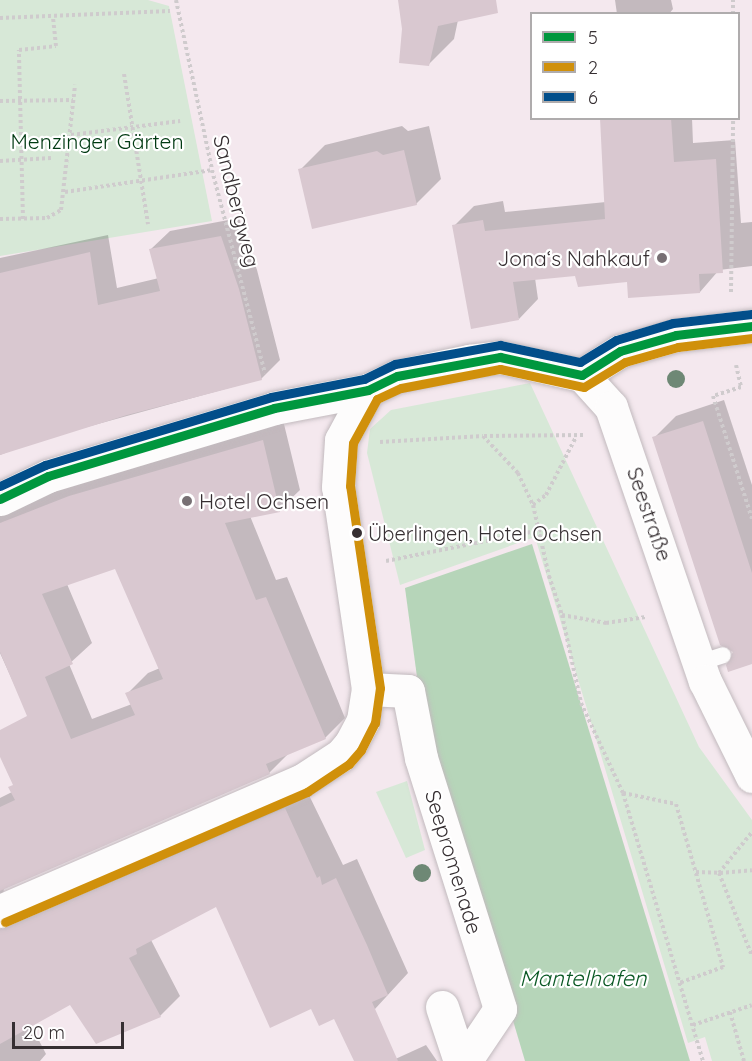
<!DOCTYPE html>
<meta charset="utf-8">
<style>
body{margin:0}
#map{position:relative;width:752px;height:1061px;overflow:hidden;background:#f4e8ee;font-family:Quicksand,sans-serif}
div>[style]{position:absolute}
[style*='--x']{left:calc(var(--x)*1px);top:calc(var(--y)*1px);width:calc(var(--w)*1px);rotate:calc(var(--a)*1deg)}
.green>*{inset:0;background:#d7e8d7}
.water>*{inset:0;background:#b6d5b9}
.shadow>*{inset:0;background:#0003}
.building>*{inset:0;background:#d9c8d0}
.path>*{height:4px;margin-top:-2px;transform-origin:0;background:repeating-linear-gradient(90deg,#cfcbcd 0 3px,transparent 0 6px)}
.roads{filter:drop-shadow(0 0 2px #c2babe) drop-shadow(0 0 2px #c2babe)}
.lane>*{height:16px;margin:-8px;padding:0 8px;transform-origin:8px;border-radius:8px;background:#fdfcfc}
.street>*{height:33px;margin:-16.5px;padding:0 16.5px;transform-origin:16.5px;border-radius:16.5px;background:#fdfcfc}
.secondary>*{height:33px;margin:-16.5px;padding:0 16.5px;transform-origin:16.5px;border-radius:16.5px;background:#fdfcfc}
.bus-1>*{height:9px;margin:-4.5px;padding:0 4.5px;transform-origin:4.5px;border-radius:4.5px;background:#00973e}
.bus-2>*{height:9px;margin:-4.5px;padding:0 4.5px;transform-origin:4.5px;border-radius:4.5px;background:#d0900b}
.bus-3>*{height:9px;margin:-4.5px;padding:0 4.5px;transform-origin:4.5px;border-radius:4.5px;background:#024e8a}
.trees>*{width:18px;height:18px;margin:-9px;border-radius:50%;background:#6e8875}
.dots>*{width:16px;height:16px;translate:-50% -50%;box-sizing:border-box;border:3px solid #fff;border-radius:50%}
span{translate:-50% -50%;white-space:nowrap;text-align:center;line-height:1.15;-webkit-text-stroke:4.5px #fff;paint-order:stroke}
.bus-label{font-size:20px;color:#362f32}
.left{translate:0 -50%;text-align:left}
.park-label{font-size:21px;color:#003a12}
.street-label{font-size:21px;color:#362f32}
.poi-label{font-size:21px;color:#362f32}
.right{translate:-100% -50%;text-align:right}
.water-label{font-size:22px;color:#0b5925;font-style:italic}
.legend{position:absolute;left:530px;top:12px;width:210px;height:108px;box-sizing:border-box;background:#fff;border:2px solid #afacad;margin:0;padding:8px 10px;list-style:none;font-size:18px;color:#362f32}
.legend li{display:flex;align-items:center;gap:12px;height:30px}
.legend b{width:30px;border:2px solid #afacad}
.scale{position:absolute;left:12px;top:1022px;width:112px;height:27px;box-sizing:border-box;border:3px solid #362f32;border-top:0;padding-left:8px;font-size:18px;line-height:21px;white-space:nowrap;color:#362f32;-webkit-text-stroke:4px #fff;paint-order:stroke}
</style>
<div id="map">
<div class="green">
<div style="clip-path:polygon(0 0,148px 0,169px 6px,212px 221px,0 256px)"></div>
<div style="clip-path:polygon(530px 383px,699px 747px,752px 820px,752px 1061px,712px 1061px,705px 1037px,688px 1043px,535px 537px,400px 585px,367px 453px,370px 429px,391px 410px)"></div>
<div style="clip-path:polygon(407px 781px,425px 850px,406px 858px,376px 792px)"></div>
</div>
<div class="water">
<div style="clip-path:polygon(532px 544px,690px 1061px,525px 1061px,422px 714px,405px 588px)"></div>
</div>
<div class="shadow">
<div style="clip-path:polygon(399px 0,488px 0,458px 20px,454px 39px,429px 64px,404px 29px)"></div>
<div style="clip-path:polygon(615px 0,671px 0,673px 9px,669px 14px,617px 14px)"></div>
<div style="clip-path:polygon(602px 118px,692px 118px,693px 143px,735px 140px,741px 223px,752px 222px,752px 266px,719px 270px,700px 292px,577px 274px,535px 278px,538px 299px,519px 319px,454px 226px,474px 206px,503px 201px,505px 212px,606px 202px)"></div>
<div style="clip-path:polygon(402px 126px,408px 131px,429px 126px,441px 179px,416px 204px,300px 170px,325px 145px)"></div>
<div style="clip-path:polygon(239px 218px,257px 270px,280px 360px,261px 379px,36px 441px,0 455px,0 258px,108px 235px,117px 288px,159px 278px,151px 249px,170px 231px)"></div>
<div style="clip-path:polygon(724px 400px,752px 485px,752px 662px,735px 652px,654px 438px,676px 416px)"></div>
<div style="clip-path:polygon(evenodd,283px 420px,300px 490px,279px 510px,250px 516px,276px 580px,287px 577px,345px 718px,325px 738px,289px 753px,269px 773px,4px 887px,3px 897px,306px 789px,343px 865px,357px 859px,408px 973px,375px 1009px,335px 1017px,312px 1007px,217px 905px,151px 940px,180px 996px,160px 1016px,71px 1003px,31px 1025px,46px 1054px,40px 1061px,0 1061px,0 798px,38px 779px,78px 825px,0 653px,0 513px,91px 476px,283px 420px,116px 567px,160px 668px,148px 673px,127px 694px,132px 704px,92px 719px,69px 664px,92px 643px,67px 584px,116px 567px)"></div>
<div style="clip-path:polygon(426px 1045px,437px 1061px,391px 1061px)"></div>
</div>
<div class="building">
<div style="clip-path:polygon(398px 0,496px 0,498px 13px,438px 26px,429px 66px,399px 63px,402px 29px)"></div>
<div style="clip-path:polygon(600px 118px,671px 118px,674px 162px,716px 159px,723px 273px,699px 274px,700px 293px,628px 298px,627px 282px,578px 287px,575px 276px,513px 282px,519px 320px,471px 329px,452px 225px,483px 220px,485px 231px,605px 219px)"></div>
<div style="clip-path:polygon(404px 150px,417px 205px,312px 229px,298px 169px,377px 151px,383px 155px)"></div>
<div style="clip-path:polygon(221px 236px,239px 289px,262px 380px,127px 415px,0 455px,0 273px,90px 252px,98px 305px,160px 291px,149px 249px)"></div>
<div style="clip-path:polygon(703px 421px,752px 573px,752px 664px,728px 672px,726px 665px,733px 652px,720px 645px,652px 437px)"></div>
<div style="clip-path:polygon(evenodd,263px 440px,280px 512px,225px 523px,256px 600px,266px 597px,326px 739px,266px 764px,270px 774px,0 891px,0 807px,15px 800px,8px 787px,13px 785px,0 757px,0 730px,27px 716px,0 652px,0 523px,69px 496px,263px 440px,115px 569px,163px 679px,125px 693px,135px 715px,71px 739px,45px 677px,73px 664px,42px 594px,115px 569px)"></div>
<div style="clip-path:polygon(285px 808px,317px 878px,320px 876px,322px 885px,336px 878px,367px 945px,388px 995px,372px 1002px,398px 1061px,354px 1061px,334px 1019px,319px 1026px,311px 1009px,270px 1028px,216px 907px,136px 949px,137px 954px,129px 958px,161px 1017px,96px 1044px,70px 1005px,0 1044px,0 929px)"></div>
</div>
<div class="path">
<div style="--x:176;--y:0;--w:174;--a:78"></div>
<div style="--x:212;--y:170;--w:210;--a:75.4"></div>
<div style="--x:733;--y:14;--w:14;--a:-90"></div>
<div style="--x:0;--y:18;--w:170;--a:-2.4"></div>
<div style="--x:124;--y:74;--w:152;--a:80.9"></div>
<div style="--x:0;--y:101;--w:73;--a:-0.8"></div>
<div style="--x:71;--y:135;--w:110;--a:-7.3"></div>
<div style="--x:0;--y:161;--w:51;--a:-3.4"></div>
<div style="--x:65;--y:192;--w:149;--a:-8.5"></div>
<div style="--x:0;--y:219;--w:47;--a:-1.2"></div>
<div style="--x:47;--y:218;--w:16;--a:-30"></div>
<div style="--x:61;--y:210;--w:126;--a:-83.6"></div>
<div style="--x:23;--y:219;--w:169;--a:-91.4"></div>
<div style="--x:19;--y:50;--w:37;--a:-6"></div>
<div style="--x:56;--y:46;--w:28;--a:-96"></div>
<div style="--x:731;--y:292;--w:174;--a:-89.3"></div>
<div style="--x:736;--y:365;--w:23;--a:77"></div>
<div style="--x:741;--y:387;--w:29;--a:162"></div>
<div style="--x:713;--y:396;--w:129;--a:72.4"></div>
<div style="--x:484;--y:436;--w:100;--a:-0.6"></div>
<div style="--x:380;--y:442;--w:103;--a:-3.3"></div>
<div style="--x:483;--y:436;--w:51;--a:46.6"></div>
<div style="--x:518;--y:473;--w:35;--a:65"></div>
<div style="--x:533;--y:505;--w:73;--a:77.3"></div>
<div style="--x:549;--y:576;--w:41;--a:71.6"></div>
<div style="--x:562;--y:615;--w:45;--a:10.3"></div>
<div style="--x:606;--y:623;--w:40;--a:-8.5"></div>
<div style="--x:533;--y:505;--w:16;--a:-38"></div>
<div style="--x:546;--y:495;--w:65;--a:-62.7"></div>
<div style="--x:386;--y:561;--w:158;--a:-11.3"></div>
<div style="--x:562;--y:615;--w:90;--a:77.8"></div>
<div style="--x:581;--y:703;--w:99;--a:65"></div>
<div style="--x:623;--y:793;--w:280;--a:73.4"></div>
<div style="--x:623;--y:793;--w:54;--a:11.7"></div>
<div style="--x:676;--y:804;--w:170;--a:73.9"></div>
<div style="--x:723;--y:967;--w:47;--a:160"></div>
<div style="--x:696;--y:872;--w:23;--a:2"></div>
<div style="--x:719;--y:873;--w:89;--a:68.3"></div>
<div style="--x:719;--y:873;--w:53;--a:-51.2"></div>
<div style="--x:720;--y:873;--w:32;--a:-5"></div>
<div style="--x:730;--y:1012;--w:51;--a:74.1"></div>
<div style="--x:693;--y:1025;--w:62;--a:-18.7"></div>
</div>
<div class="roads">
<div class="lane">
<div style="--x:699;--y:663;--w:25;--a:-18"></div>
</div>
<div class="street">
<div style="--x:0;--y:499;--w:53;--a:-25.6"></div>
<div style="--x:48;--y:476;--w:236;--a:-16.7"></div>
<div style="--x:274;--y:408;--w:96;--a:-10.8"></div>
<div style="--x:368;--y:390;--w:32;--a:-26"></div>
<div style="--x:397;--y:376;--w:74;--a:-11.8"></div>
<div style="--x:469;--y:361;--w:31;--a:-7"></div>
<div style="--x:500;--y:357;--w:84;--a:12.4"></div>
<div style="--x:582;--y:375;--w:43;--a:47.8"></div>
<div style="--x:611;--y:407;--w:290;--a:71.1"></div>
<div style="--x:705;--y:681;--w:106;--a:63.7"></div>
<div style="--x:368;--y:689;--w:40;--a:2.9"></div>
<div style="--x:408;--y:691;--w:68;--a:79"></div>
<div style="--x:421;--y:758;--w:263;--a:72.5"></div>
<div style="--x:500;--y:1009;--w:63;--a:123.9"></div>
<div style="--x:0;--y:911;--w:328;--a:-23.4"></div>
<div style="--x:301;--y:781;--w:48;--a:-33"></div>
<div style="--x:341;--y:755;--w:16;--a:-50"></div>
<div style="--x:351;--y:743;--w:26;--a:-62"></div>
<div style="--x:363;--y:720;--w:31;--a:-81"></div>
<div style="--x:368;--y:689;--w:204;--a:-98.4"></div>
<div style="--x:338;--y:487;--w:47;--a:-86.3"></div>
<div style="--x:341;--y:440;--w:57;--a:-61.6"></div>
<div style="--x:442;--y:1007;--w:57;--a:71.6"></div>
</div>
<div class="secondary">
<div style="--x:582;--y:375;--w:45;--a:-32.3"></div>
<div style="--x:620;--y:351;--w:58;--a:-15.9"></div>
<div style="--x:676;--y:335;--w:77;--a:-6.8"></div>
</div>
</div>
<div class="bus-1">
<div style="--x:0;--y:499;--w:53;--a:-25.6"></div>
<div style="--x:48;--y:476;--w:236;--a:-16.7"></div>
<div style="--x:274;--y:408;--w:96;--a:-10.8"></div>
<div style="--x:368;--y:390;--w:32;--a:-26"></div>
<div style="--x:397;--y:376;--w:105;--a:-10.5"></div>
<div style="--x:500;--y:357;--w:84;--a:12.4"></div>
<div style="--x:582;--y:375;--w:45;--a:-32.3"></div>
<div style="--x:620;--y:351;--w:58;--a:-15.9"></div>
<div style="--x:676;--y:335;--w:77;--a:-6.8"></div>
</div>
<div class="bus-2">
<div style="--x:5;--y:922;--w:329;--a:-23.3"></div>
<div style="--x:307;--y:792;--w:50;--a:-33.7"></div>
<div style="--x:349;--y:764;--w:18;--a:-49"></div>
<div style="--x:361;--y:750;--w:30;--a:-63"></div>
<div style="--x:375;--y:723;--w:35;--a:-82"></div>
<div style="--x:380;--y:688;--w:204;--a:-98.4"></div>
<div style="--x:350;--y:486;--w:43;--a:-86"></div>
<div style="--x:353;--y:443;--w:50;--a:-61.4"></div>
<div style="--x:377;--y:399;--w:26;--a:-25"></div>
<div style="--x:401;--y:388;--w:101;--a:-10.9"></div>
<div style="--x:500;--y:369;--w:86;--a:12.1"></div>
<div style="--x:584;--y:387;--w:48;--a:-31.4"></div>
<div style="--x:625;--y:362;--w:55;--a:-15.8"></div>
<div style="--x:678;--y:347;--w:75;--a:-6.9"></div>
</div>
<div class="bus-3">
<div style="--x:0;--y:486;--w:50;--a:-25"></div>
<div style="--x:45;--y:465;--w:236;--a:-16.7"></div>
<div style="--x:271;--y:397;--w:95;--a:-11"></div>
<div style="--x:364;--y:379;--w:34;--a:-26"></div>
<div style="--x:395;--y:364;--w:107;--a:-10.3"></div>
<div style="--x:500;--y:345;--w:82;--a:12"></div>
<div style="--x:580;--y:362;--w:42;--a:-31.4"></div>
<div style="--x:616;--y:340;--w:59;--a:-16.6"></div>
<div style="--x:673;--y:323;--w:79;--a:-6.6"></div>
</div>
<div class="trees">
<div style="left:676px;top:379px"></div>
<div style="left:422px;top:873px"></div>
</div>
<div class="dots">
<div style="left:662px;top:258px;background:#787074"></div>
<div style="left:187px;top:501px;background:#787074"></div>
<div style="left:357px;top:533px;background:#362f32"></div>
</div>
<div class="bus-label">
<span class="left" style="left:368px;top:533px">Überlingen, Hotel Ochsen</span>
</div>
<div class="park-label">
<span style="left:97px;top:141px">Menzinger Gärten</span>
</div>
<div class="street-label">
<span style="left:237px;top:201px;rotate:76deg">Sandbergweg</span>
<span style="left:650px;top:514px;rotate:71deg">Seestraße</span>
<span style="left:454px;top:862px;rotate:73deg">Seepromenade</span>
</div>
<div class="poi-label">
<span class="right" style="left:650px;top:258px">Jona‘s Nahkauf</span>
<span class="left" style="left:199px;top:501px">Hotel Ochsen</span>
</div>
<div class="water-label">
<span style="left:583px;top:979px">Mantelhafen</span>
</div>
<ul class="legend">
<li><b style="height:8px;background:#00973e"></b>5</li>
<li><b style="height:8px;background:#d0900b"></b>2</li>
<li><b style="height:8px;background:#024e8a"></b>6</li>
</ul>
<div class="scale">20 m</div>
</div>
